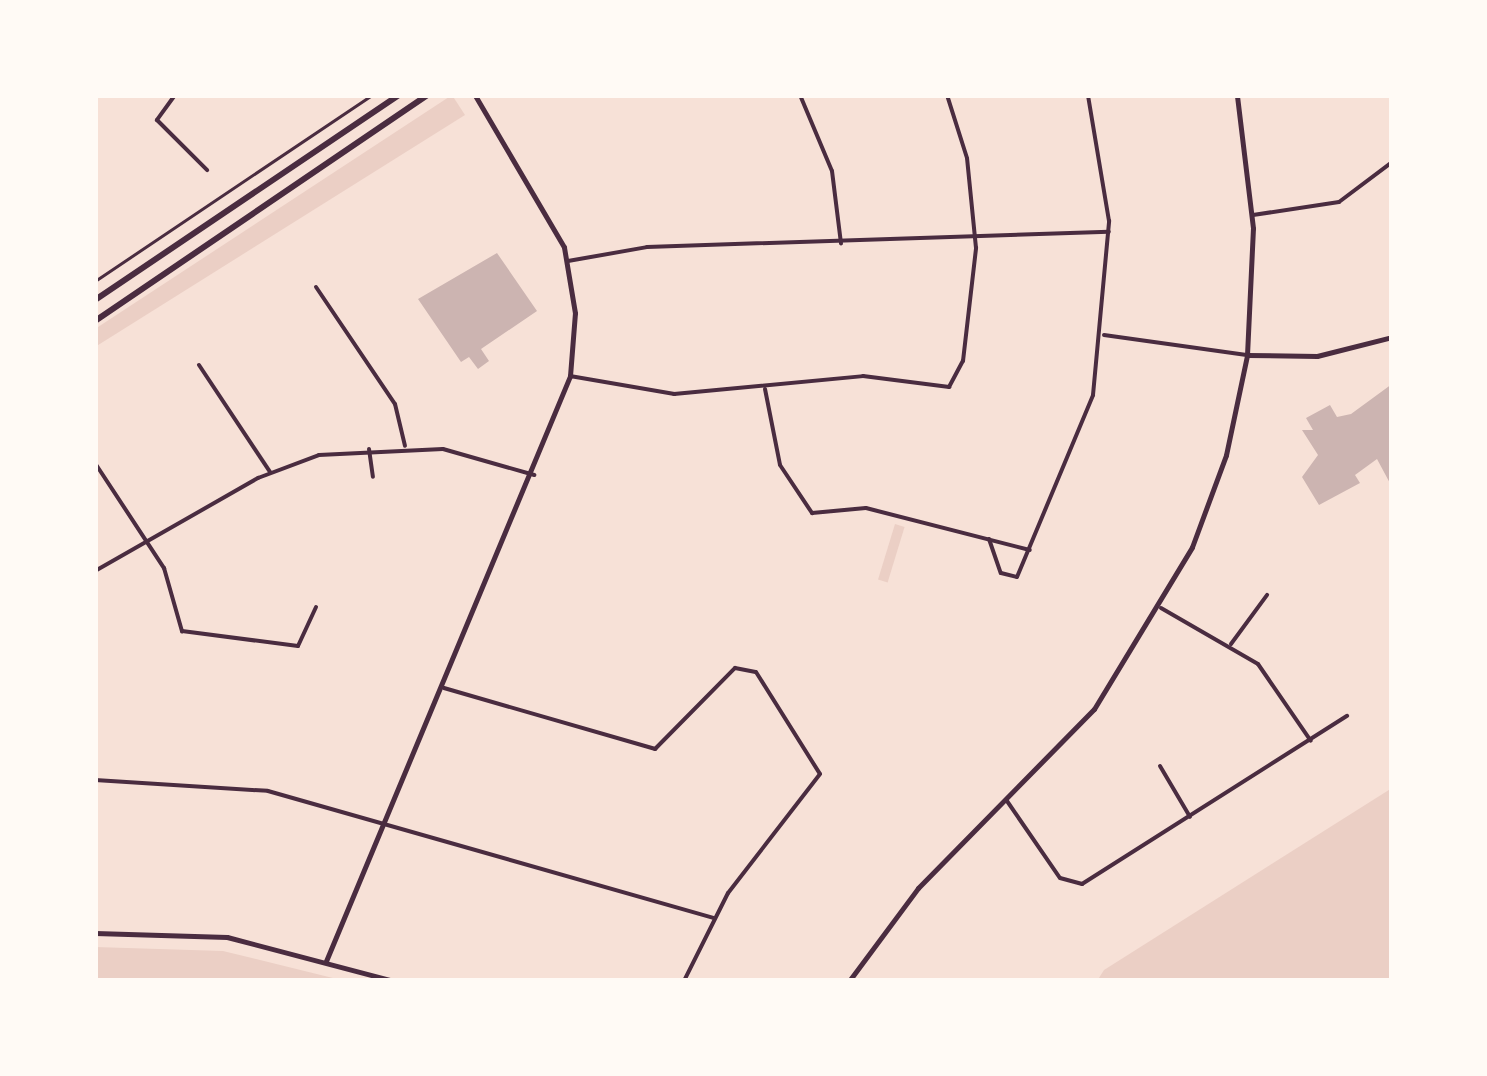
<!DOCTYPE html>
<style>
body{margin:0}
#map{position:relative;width:1487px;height:1076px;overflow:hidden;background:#f7e1d7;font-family:"Fira Sans",sans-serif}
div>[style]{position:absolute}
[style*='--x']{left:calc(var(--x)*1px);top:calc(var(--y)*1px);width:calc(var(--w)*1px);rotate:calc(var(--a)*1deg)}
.green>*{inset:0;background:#ebcfc5;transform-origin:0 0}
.building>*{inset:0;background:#ccb4b1}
.path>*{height:2.5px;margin:-1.25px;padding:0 1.25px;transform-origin:1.25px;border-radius:1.25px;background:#4a2c40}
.minor>*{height:4px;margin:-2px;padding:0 2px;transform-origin:2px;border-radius:2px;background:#4a2c40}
.tertiary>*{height:5px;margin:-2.5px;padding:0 2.5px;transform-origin:2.5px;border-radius:2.5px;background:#4a2c40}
.secondary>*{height:6px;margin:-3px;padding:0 3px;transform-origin:3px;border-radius:3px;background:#4a2c40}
span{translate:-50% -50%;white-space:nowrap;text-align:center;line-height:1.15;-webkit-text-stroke:8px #fffaf5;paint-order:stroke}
.frame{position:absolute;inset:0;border:98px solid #fffaf5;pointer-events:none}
</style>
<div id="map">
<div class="green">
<div style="clip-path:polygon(452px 95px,465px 115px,95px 347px,95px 329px)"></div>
<div style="left:895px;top:524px;width:10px;height:58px;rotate:17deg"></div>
<div style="clip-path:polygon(1392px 788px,1392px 981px,1097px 981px,1104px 970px)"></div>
<div style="clip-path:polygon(95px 947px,223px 951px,345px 981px,95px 981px)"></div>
</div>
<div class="building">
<div style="clip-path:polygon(497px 253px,537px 311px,481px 349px,489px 361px,478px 369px,469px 357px,461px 362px,418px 299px)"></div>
<div style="clip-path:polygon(1392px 384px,1392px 487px,1377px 459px,1355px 475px,1360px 483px,1319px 505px,1302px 477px,1318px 455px,1302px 430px,1313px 430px,1306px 418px,1330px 405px,1337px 417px,1351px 414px)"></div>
</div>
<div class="path">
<div style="--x:95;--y:281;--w:334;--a:-33.9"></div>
</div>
<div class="minor">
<div style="--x:175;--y:95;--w:31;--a:126"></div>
<div style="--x:157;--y:120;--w:71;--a:45"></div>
<div style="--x:800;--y:95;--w:82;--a:67.2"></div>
<div style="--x:832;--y:171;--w:73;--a:82.9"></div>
<div style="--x:1253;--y:215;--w:87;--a:-8.6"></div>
<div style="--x:1339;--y:202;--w:66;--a:-37"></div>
<div style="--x:568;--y:261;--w:80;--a:-10"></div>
<div style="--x:647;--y:247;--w:462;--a:-1.9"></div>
<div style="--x:316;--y:287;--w:141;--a:56"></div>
<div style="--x:395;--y:404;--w:43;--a:76.6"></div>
<div style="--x:1104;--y:335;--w:144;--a:8"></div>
<div style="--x:199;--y:365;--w:128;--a:56.4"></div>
<div style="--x:570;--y:376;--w:106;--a:9.8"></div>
<div style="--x:674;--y:394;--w:190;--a:-5.4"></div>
<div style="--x:863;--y:376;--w:87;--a:7.3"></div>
<div style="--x:949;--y:387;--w:30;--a:-62"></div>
<div style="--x:963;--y:361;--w:114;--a:-83.4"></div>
<div style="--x:976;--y:248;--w:90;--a:-95.7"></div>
<div style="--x:967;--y:158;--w:66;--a:-107.6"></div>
<div style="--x:765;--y:389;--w:77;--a:78.8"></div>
<div style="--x:780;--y:465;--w:58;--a:56.3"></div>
<div style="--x:812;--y:513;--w:54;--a:-5.3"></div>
<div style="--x:866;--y:508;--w:169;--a:14.4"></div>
<div style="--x:369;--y:449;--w:28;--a:82"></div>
<div style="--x:95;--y:463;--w:126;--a:56.7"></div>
<div style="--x:164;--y:568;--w:66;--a:74.1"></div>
<div style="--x:182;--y:631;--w:117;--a:7.4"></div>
<div style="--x:298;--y:646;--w:43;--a:-65.2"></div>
<div style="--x:989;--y:539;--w:36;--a:71"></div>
<div style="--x:1001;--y:573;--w:16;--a:14"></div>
<div style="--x:1017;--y:577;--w:197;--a:-67.3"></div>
<div style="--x:1093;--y:395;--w:175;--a:-84.7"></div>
<div style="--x:1109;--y:221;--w:128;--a:-99.5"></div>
<div style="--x:95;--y:571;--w:188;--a:-29.7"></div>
<div style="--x:258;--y:478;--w:65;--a:-20.7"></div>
<div style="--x:319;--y:455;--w:124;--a:-2.8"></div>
<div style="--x:443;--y:449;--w:95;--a:15.9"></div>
<div style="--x:1161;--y:608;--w:112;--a:30"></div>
<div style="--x:1258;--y:664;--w:93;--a:55.5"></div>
<div style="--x:1231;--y:644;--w:61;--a:-53.7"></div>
<div style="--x:444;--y:688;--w:220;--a:16.1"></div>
<div style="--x:655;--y:749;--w:114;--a:-45.4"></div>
<div style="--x:735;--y:668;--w:21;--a:11"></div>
<div style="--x:756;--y:672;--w:120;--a:57.9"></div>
<div style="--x:820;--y:774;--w:150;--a:127.7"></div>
<div style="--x:728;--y:893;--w:98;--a:116.6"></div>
<div style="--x:1160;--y:766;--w:59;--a:59.5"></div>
<div style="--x:95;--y:780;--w:173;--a:3.6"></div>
<div style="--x:268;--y:791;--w:463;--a:15.9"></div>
<div style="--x:1007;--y:801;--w:93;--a:55.5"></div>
<div style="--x:1060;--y:878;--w:23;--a:15"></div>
<div style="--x:1082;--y:884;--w:314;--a:-32.4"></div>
</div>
<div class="tertiary">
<div style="--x:1247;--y:355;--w:70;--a:0.8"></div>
<div style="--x:1317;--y:356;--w:77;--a:-14.2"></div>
<div style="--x:95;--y:933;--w:132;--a:1.7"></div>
<div style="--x:227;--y:937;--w:173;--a:14.8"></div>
<div style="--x:326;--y:961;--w:634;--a:-67.36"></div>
<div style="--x:570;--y:376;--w:63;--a:-85.5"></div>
<div style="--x:575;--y:313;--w:67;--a:-99.5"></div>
<div style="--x:564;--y:247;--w:176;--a:-120.4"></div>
<div style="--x:849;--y:981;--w:116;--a:-53.4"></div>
<div style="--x:918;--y:888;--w:251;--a:-45.5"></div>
<div style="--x:1094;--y:709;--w:189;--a:-58.8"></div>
<div style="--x:1192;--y:547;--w:98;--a:-69.7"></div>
<div style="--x:1226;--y:455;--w:102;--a:-78.1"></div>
<div style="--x:1247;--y:355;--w:127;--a:-87.3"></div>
<div style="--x:1253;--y:228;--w:134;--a:-96.9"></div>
</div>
<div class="secondary">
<div style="--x:95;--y:300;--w:367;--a:-34"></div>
<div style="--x:95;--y:321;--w:402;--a:-34.2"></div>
</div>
<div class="frame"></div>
</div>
